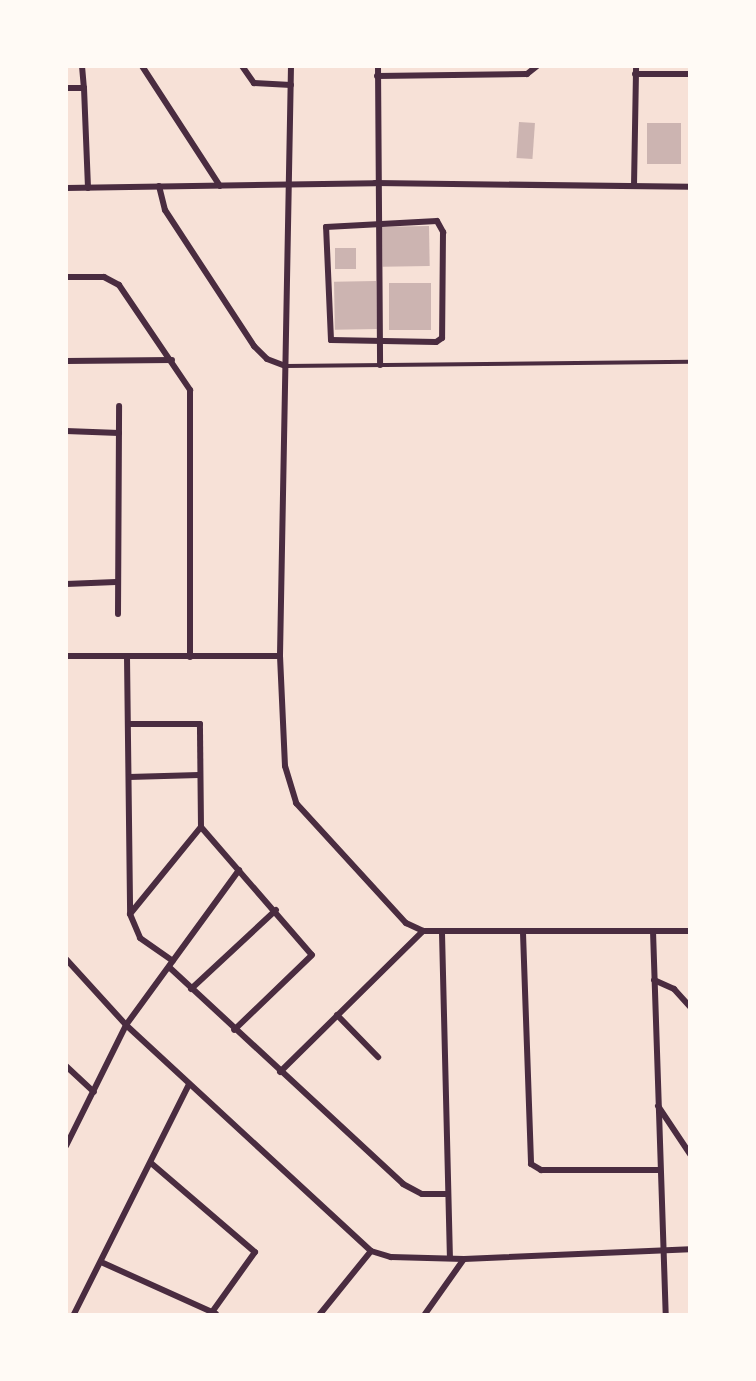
<!DOCTYPE html>
<style>
body{margin:0}
#map{position:relative;width:756px;height:1381px;overflow:hidden;background:#f7e1d7;font-family:Rubik,sans-serif}
div>[style]{position:absolute}
[style*='--x']{left:calc(var(--x)*1px);top:calc(var(--y)*1px);width:calc(var(--w)*1px);rotate:calc(var(--a)*1deg)}
.building>*{inset:0;background:#ccb4b1;transform-origin:0 0}
.service>*{height:3.5px;margin:-1.75px;padding:0 1.75px;transform-origin:1.75px;border-radius:1.75px;background:#4a2c40}
.minor>*{height:6px;margin:-3px;padding:0 3px;transform-origin:3px;border-radius:3px;background:#4a2c40}
span{translate:-50% -50%;white-space:nowrap;text-align:center;line-height:1.15;-webkit-text-stroke:7px #fffaf5;paint-order:stroke}
.frame{position:absolute;inset:0;border:68px solid #fffaf5;pointer-events:none}
</style>
<div id="map">
<div class="building">
<div style="left:519px;top:122px;width:16px;height:36px;rotate:4deg"></div>
<div style="left:647px;top:123px;width:34px;height:41px"></div>
<div style="left:429px;top:226px;width:40px;height:47px;rotate:89deg"></div>
<div style="left:335px;top:248px;width:21px;height:21px"></div>
<div style="left:376px;top:281px;width:48px;height:42px;rotate:89deg"></div>
<div style="left:389px;top:283px;width:42px;height:47px"></div>
</div>
<div class="service">
<div style="--x:286;--y:366;--w:404;--a:-0.6"></div>
</div>
<div class="minor">
<div style="--x:82;--y:66;--w:22;--a:85"></div>
<div style="--x:142;--y:66;--w:143;--a:57"></div>
<div style="--x:242;--y:66;--w:21;--a:55"></div>
<div style="--x:254;--y:83;--w:37;--a:3"></div>
<div style="--x:291;--y:66;--w:590;--a:91.07"></div>
<div style="--x:280;--y:656;--w:110;--a:87.4"></div>
<div style="--x:285;--y:766;--w:39;--a:73"></div>
<div style="--x:296;--y:803;--w:163;--a:47.5"></div>
<div style="--x:406;--y:923;--w:19;--a:25"></div>
<div style="--x:423;--y:931;--w:267;--a:0"></div>
<div style="--x:378;--y:66;--w:299;--a:89.6"></div>
<div style="--x:635;--y:74;--w:55;--a:0"></div>
<div style="--x:377;--y:76;--w:150;--a:-0.8"></div>
<div style="--x:527;--y:74;--w:13;--a:-39"></div>
<div style="--x:66;--y:88;--w:18;--a:0"></div>
<div style="--x:84;--y:88;--w:100;--a:87.7"></div>
<div style="--x:159;--y:186;--w:25;--a:76"></div>
<div style="--x:165;--y:210;--w:163;--a:56.8"></div>
<div style="--x:254;--y:346;--w:18;--a:45"></div>
<div style="--x:267;--y:359;--w:19;--a:21"></div>
<div style="--x:634;--y:186;--w:120;--a:-89"></div>
<div style="--x:66;--y:188;--w:309;--a:-0.9"></div>
<div style="--x:375;--y:183;--w:315;--a:0.7"></div>
<div style="--x:437;--y:221;--w:13;--a:61"></div>
<div style="--x:443;--y:232;--w:106;--a:90.5"></div>
<div style="--x:442;--y:338;--w:7;--a:146"></div>
<div style="--x:436;--y:342;--w:105;--a:-178.9"></div>
<div style="--x:331;--y:340;--w:113;--a:-92.5"></div>
<div style="--x:326;--y:227;--w:111;--a:-3.1"></div>
<div style="--x:66;--y:277;--w:38;--a:0"></div>
<div style="--x:104;--y:277;--w:17;--a:28"></div>
<div style="--x:119;--y:285;--w:127;--a:55.9"></div>
<div style="--x:190;--y:390;--w:267;--a:90"></div>
<div style="--x:66;--y:361;--w:106;--a:-0.5"></div>
<div style="--x:66;--y:431;--w:53;--a:2.2"></div>
<div style="--x:66;--y:584;--w:50;--a:-2.3"></div>
<div style="--x:118;--y:614;--w:208;--a:-89.7"></div>
<div style="--x:66;--y:656;--w:214;--a:0"></div>
<div style="--x:127;--y:657;--w:257;--a:89.3"></div>
<div style="--x:130;--y:914;--w:112;--a:-50.8"></div>
<div style="--x:201;--y:827;--w:103;--a:-90.6"></div>
<div style="--x:200;--y:724;--w:72;--a:180"></div>
<div style="--x:129;--y:777;--w:70;--a:-1.6"></div>
<div style="--x:201;--y:827;--w:169;--a:49.1"></div>
<div style="--x:312;--y:955;--w:108;--a:136.1"></div>
<div style="--x:130;--y:914;--w:26;--a:67"></div>
<div style="--x:140;--y:938;--w:40;--a:34.9"></div>
<div style="--x:653;--y:931;--w:383;--a:88.1"></div>
<div style="--x:442;--y:933;--w:325;--a:88.6"></div>
<div style="--x:523;--y:933;--w:231;--a:88"></div>
<div style="--x:531;--y:1164;--w:12;--a:31"></div>
<div style="--x:541;--y:1170;--w:118;--a:0"></div>
<div style="--x:66;--y:959;--w:89;--a:47.7"></div>
<div style="--x:126;--y:1025;--w:333;--a:42.7"></div>
<div style="--x:371;--y:1251;--w:21;--a:17"></div>
<div style="--x:391;--y:1257;--w:73;--a:1.6"></div>
<div style="--x:464;--y:1259;--w:226;--a:-2.5"></div>
<div style="--x:169;--y:967;--w:319;--a:42.8"></div>
<div style="--x:403;--y:1184;--w:21;--a:28"></div>
<div style="--x:422;--y:1194;--w:25;--a:0"></div>
<div style="--x:654;--y:980;--w:22;--a:24"></div>
<div style="--x:674;--y:989;--w:24;--a:48"></div>
<div style="--x:191;--y:989;--w:116;--a:-42.9"></div>
<div style="--x:337;--y:1015;--w:59;--a:45.7"></div>
<div style="--x:66;--y:1066;--w:38;--a:43"></div>
<div style="--x:280;--y:1072;--w:201;--a:-44.6"></div>
<div style="--x:658;--y:1106;--w:58;--a:56.3"></div>
<div style="--x:66;--y:1146;--w:135;--a:-63.6"></div>
<div style="--x:126;--y:1025;--w:192;--a:-53.9"></div>
<div style="--x:151;--y:1163;--w:137;--a:40.6"></div>
<div style="--x:255;--y:1252;--w:74;--a:125.6"></div>
<div style="--x:101;--y:1262;--w:126;--a:24.3"></div>
<div style="--x:74;--y:1314;--w:257;--a:-63.4"></div>
<div style="--x:320;--y:1314;--w:81;--a:-51"></div>
<div style="--x:425;--y:1314;--w:67;--a:-54.7"></div>
</div>
<div class="frame"></div>
</div>
